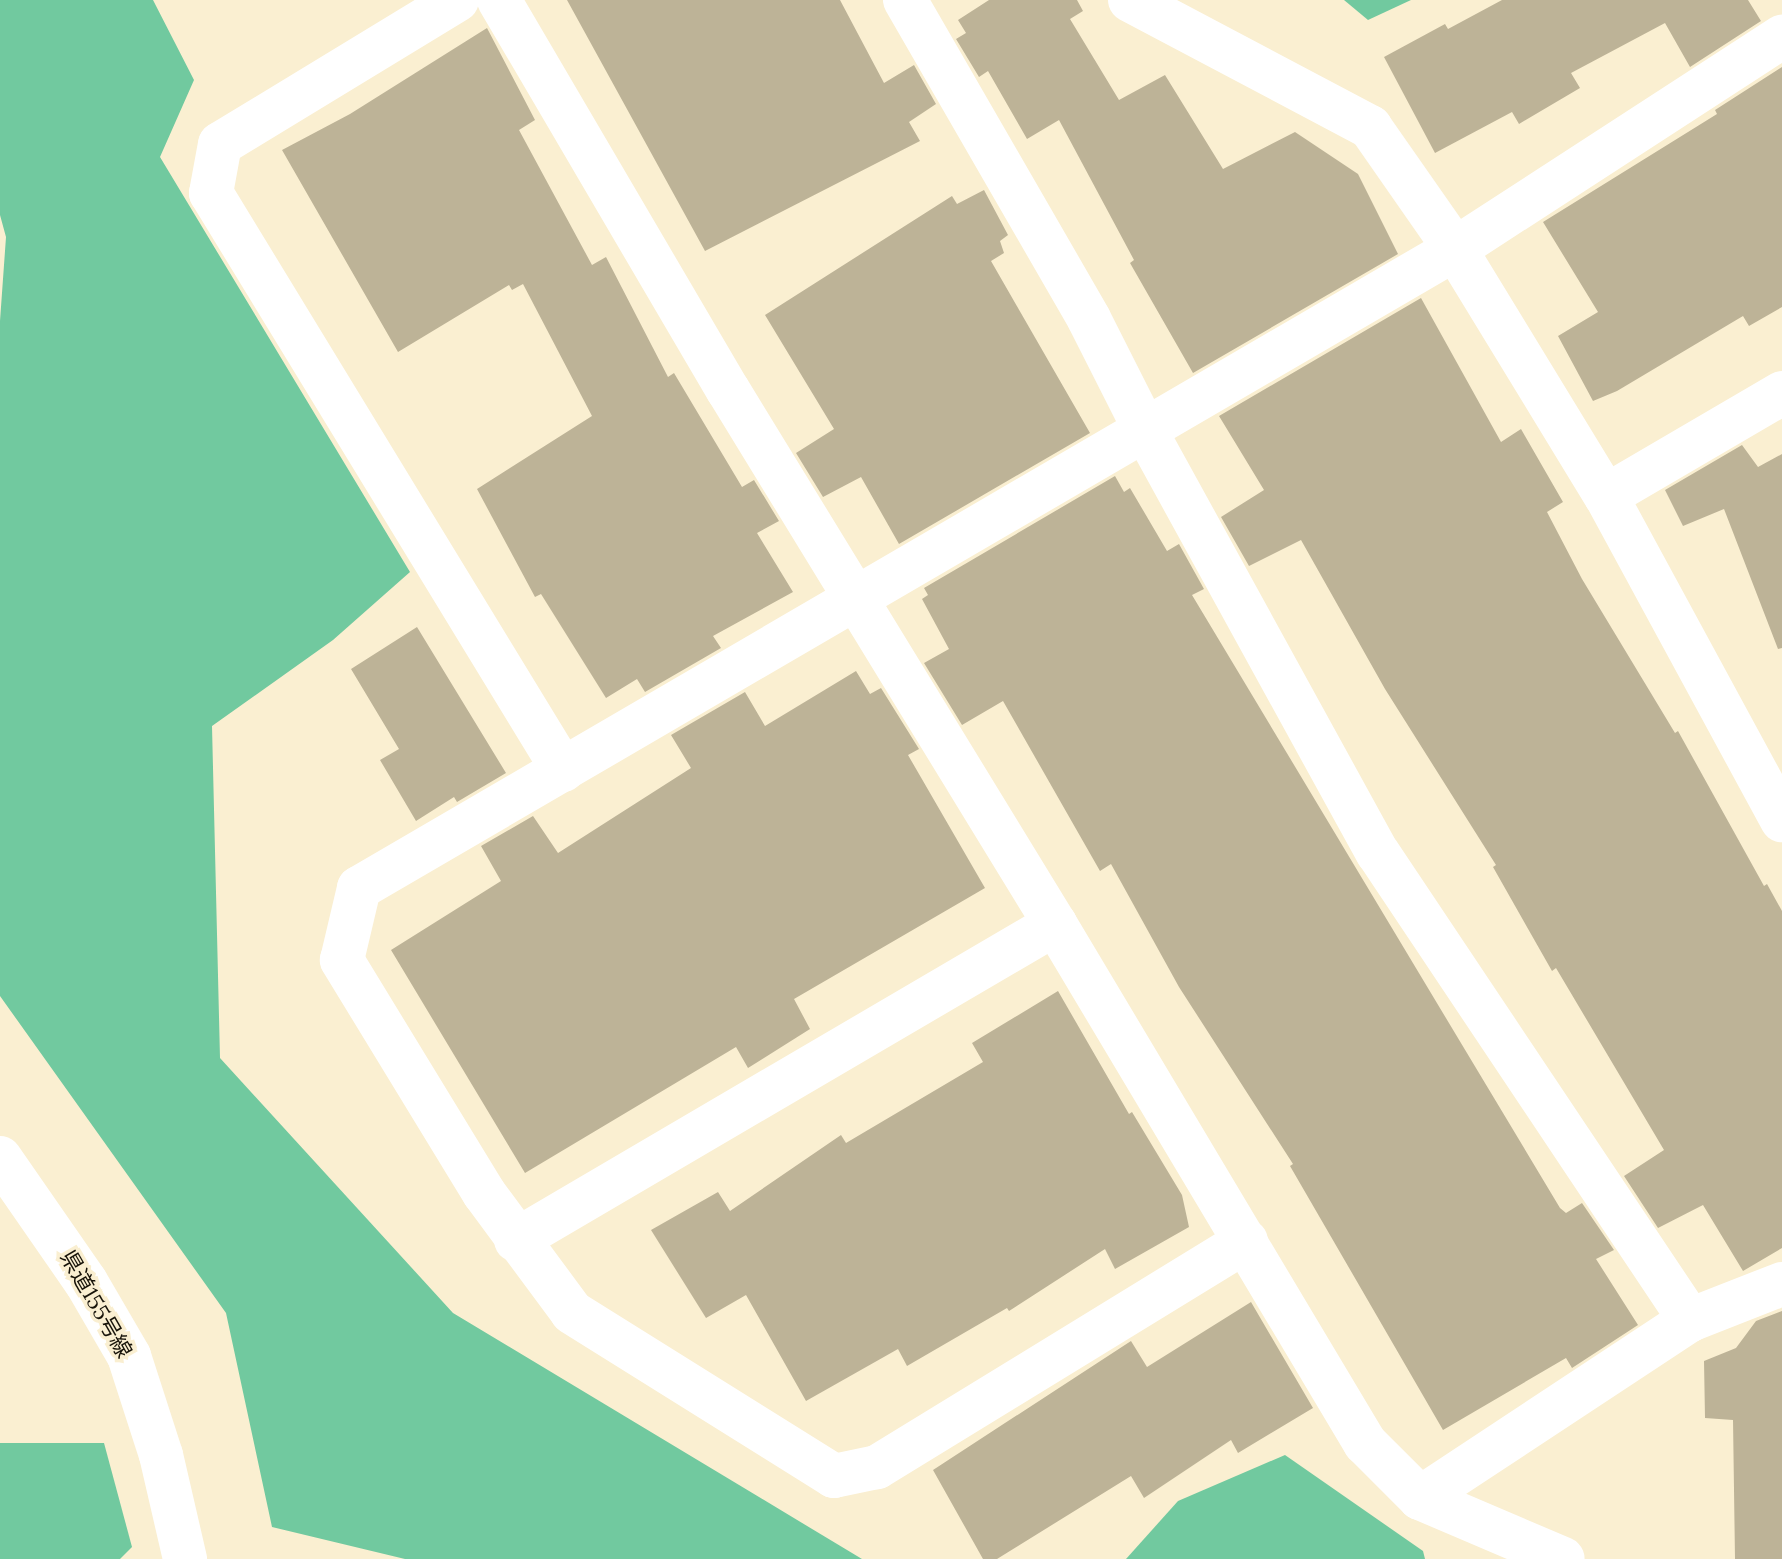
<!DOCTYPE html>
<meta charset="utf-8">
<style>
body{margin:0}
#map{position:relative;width:1782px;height:1559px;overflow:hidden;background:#faefd1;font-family:Lora,"Noto Sans JP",serif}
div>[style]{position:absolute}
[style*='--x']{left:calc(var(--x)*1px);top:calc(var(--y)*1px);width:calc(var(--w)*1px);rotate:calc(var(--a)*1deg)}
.forest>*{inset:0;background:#71c99f}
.building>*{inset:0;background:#bdb397}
.street>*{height:44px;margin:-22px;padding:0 22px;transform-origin:22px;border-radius:22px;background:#fff}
.secondary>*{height:44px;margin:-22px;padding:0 22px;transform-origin:22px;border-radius:22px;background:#fff}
span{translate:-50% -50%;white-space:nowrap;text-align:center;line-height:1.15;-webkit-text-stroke:7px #faefd1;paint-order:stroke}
.street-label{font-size:22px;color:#171309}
</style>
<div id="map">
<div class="forest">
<div style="clip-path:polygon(0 0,153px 0,194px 80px,160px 157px,410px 572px,333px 640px,212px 726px,220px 1058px,453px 1313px,862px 1559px,405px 1559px,272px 1527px,226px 1313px,0 996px,0 321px,6px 237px,0 215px)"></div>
<div style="clip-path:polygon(1344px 0,1411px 0,1368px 20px)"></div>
<div style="clip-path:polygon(0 1443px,104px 1443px,132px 1547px,120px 1559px,0 1559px)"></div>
<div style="clip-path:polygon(1285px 1455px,1423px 1551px,1425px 1559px,1126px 1559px,1178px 1501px)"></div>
</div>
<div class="building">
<div style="clip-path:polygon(567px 0,840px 0,884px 83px,914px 65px,936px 104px,909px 122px,920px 141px,705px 251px)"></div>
<div style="clip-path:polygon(989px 0,1077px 0,1083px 11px,1070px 19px,1119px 100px,1165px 75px,1223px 169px,1295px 132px,1358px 174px,1398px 254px,1193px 373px,1130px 263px,1134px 260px,1059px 120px,1027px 139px,988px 71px,979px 77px,956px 39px,966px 33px,958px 20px)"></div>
<div style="clip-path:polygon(1502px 0,1748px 0,1761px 21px,1690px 67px,1665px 23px,1571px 73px,1580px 88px,1519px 124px,1512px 112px,1435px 153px,1384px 57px,1445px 24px,1448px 29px)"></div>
<div style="clip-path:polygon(487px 28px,535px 120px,519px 130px,592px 265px,606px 257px,668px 377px,674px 373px,742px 487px,754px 480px,779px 521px,757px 533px,793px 592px,713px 636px,721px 648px,645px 692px,637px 679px,606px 698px,541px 594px,535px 597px,477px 489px,592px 416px,523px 284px,512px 290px,509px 285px,398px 352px,282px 150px,350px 114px)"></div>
<div style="clip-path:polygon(1782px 67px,1782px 307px,1749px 326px,1743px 316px,1617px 391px,1593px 401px,1558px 336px,1598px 312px,1543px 222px,1717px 114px,1715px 110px)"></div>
<div style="clip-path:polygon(984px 190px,1008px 235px,1000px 241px,1004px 253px,991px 261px,1090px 433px,899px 544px,861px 477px,823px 497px,796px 453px,834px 429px,765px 315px,952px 196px,957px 204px)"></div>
<div style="clip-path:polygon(1421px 298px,1501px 442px,1521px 429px,1563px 502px,1547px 512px,1582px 579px,1675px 733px,1678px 731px,1764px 886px,1767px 884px,1782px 911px,1782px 1248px,1743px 1271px,1703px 1205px,1658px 1228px,1624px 1176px,1664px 1150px,1556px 968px,1552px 971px,1493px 867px,1496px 865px,1385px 689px,1301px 540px,1249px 566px,1221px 517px,1264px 490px,1219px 416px)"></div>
<div style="clip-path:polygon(1742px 445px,1758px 467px,1782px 454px,1782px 648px,1778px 649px,1724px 509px,1683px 526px,1665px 490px)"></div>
<div style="clip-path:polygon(1115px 476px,1124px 492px,1130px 488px,1167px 551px,1179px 544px,1204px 589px,1192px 595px,1560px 1208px,1566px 1213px,1582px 1203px,1614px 1250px,1596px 1259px,1638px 1325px,1572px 1368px,1566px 1358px,1443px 1430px,1290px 1166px,1293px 1164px,1179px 987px,1111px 864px,1100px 871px,1003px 701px,962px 725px,924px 663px,949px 649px,922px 599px,928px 595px,924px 588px)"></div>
<div style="clip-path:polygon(417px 627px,506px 773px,457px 802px,454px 797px,416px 821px,380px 760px,399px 749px,351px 669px)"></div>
<div style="clip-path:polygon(856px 671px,870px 694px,881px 688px,919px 749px,908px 755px,985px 888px,794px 999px,810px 1029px,748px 1068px,736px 1047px,525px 1173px,391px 950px,501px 881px,481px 846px,533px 816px,558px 853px,691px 768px,671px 735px,745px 692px,765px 726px)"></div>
<div style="clip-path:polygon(1058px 991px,1129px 1114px,1132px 1112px,1182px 1195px,1189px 1227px,1115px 1269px,1105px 1249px,1009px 1311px,1007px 1308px,907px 1366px,898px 1349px,806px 1401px,746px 1295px,706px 1318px,651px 1230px,718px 1192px,730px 1211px,841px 1135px,846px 1143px,983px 1062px,972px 1043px)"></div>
<div style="clip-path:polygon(1251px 1302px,1313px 1408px,1238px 1453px,1231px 1440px,1144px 1498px,1131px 1476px,997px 1559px,983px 1559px,933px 1470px,1131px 1341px,1147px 1367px)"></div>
<div style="clip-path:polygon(1782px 1311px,1782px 1559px,1735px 1559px,1733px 1420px,1705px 1418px,1704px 1361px,1736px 1348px,1756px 1321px)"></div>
</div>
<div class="street">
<div style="--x:457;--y:0;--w:277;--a:148.7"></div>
<div style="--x:220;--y:144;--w:50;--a:100.4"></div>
<div style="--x:211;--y:193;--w:676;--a:58.61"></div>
<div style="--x:499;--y:0;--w:452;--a:59.6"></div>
<div style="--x:728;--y:390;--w:626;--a:58.52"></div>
<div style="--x:1055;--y:924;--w:605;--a:59.15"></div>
<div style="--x:1365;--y:1443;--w:78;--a:45"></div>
<div style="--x:1420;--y:1498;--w:155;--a:23.1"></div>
<div style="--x:905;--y:0;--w:368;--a:60"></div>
<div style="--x:1089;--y:319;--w:124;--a:63.2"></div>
<div style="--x:1145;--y:430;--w:483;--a:61.2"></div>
<div style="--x:1378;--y:853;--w:562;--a:56.25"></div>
<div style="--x:1130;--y:0;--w:272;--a:27.9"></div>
<div style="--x:1370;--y:127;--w:149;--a:55.1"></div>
<div style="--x:1455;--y:249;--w:289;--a:58.6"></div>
<div style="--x:1606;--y:496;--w:369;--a:61.5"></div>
<div style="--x:1606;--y:496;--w:204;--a:-30.3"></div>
<div style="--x:516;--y:1240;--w:625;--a:-30.38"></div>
<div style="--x:1246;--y:1241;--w:433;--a:148.5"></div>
<div style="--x:877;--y:1467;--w:44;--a:168.2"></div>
<div style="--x:834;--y:1476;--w:309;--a:-148"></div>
<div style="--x:572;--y:1312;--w:148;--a:-126.5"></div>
<div style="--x:484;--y:1193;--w:273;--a:-121.4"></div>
<div style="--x:342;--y:960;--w:74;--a:-76.7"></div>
<div style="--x:359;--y:888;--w:1269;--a:-30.24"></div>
<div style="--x:1455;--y:249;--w:390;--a:-33"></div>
<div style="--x:1420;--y:1498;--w:323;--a:-33.4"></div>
<div style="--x:1690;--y:1320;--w:99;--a:-21.4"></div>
</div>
<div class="secondary">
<div style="--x:0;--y:1158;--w:151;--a:55.3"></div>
<div style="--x:86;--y:1282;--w:86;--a:59.8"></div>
<div style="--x:129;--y:1356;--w:104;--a:72.1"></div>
<div style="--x:161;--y:1455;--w:107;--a:77"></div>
</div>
<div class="street-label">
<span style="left:96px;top:1304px;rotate:60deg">県道155号線</span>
</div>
</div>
